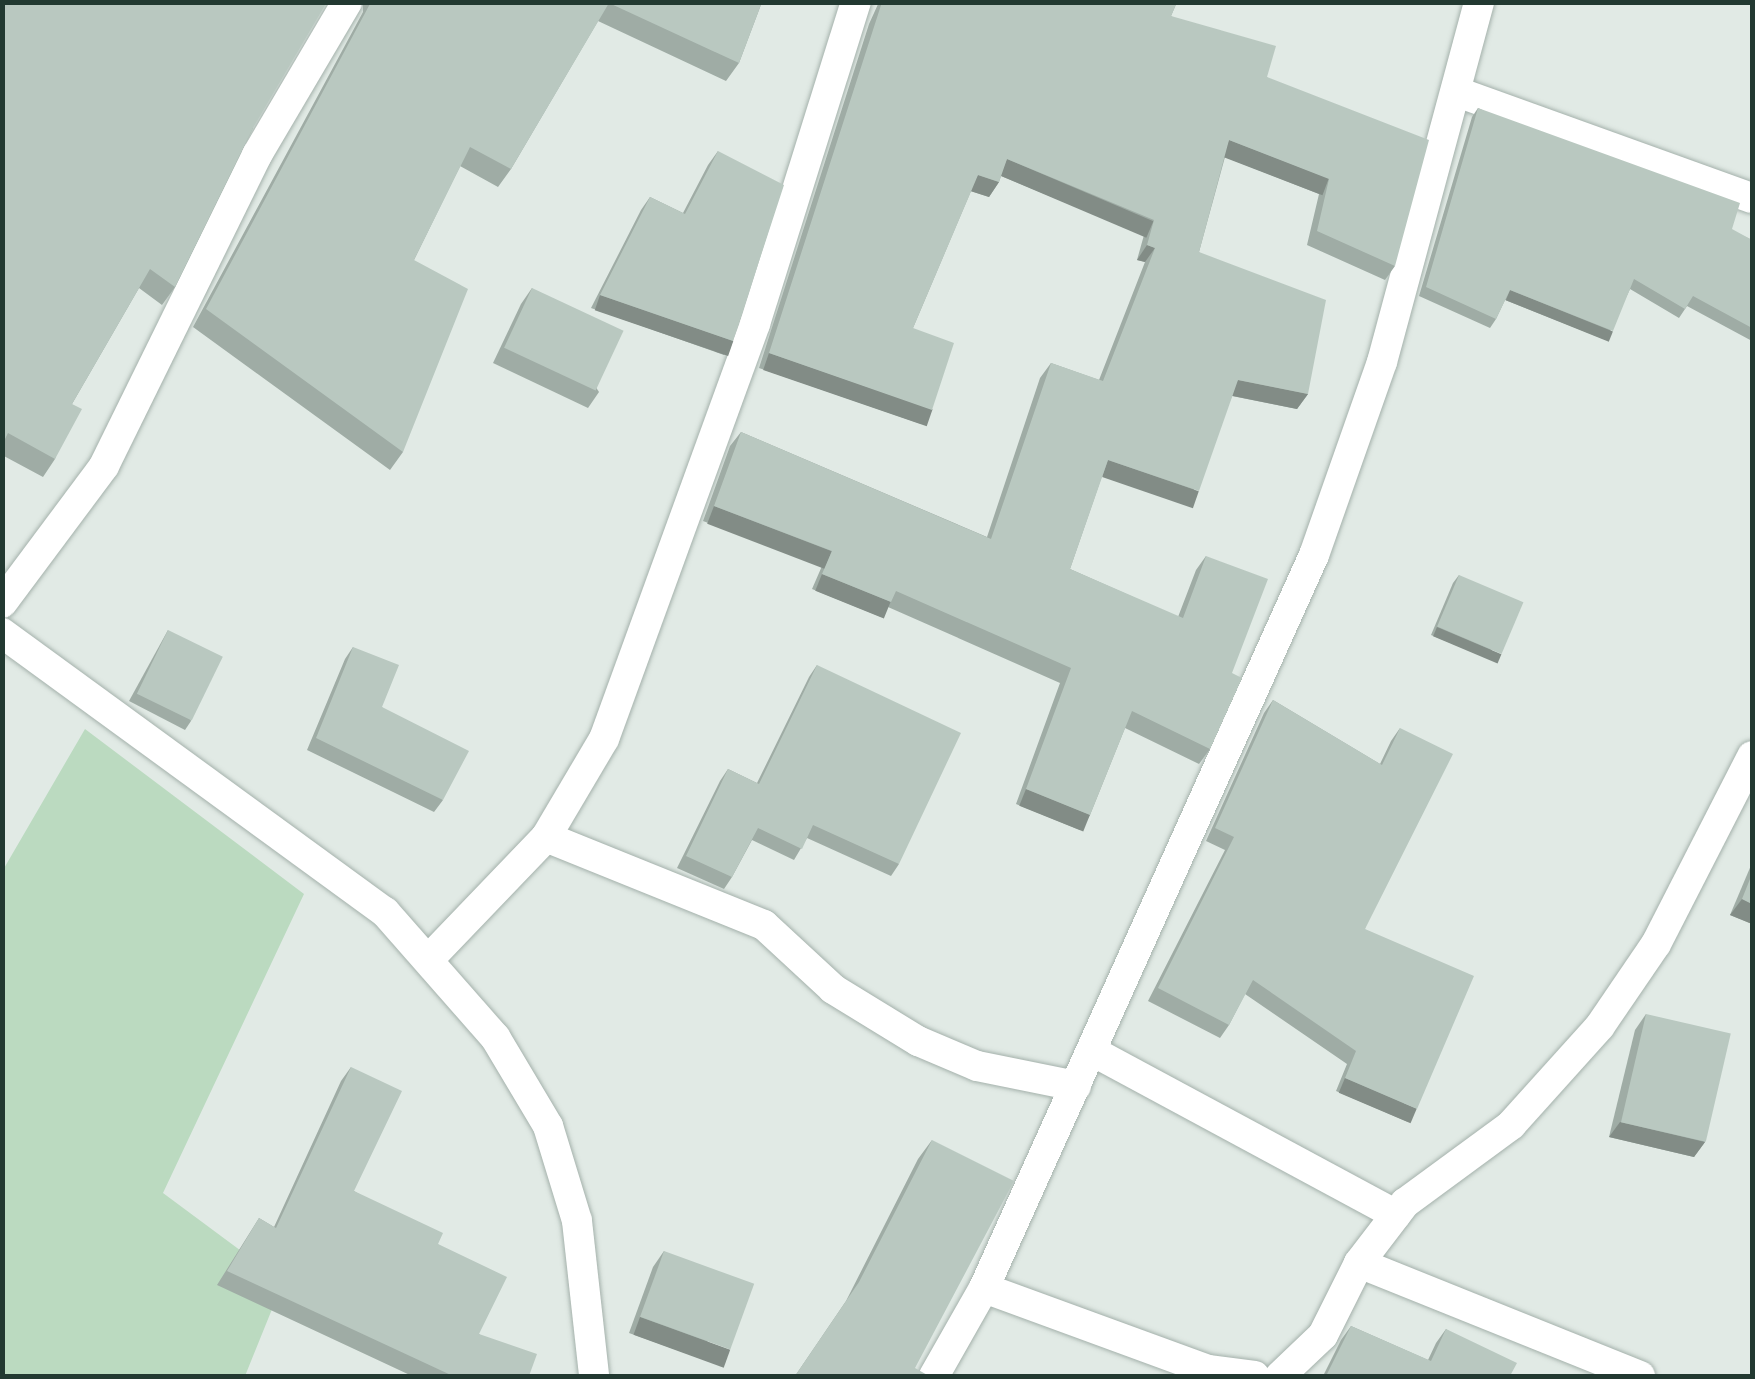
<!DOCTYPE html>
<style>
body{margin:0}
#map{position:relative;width:1755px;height:1379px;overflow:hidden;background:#e1eae5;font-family:Karla,sans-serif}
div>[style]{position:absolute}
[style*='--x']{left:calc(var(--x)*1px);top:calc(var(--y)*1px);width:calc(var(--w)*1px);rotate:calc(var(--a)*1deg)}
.green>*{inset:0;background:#bbdac0}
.roads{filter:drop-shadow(0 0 2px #a4b1ab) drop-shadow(0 0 2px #a4b1ab)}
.minor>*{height:30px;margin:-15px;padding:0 15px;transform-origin:15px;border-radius:15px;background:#fff}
.wall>*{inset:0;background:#9faca5}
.shaded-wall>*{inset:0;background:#828c86;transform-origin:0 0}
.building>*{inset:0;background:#b9c8c0;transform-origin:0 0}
span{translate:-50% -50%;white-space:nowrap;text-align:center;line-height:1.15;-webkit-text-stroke:9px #f1f7f3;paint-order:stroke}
.frame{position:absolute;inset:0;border:5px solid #223931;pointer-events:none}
</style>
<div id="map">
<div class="green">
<div style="clip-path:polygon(85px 729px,304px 894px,163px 1193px,283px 1282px,245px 1376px,3px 1376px,3px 870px)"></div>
</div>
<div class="roads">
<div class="minor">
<div style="--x:1460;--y:93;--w:310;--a:19.8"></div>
<div style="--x:2;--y:603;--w:171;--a:-53.3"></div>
<div style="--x:104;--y:466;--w:347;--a:-63.8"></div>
<div style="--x:257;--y:155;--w:178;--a:-59.5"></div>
<div style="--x:2;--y:633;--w:474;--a:36.1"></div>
<div style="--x:385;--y:912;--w:167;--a:48.7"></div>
<div style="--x:495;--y:1037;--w:104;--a:59.2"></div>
<div style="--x:548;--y:1126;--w:99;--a:73"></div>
<div style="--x:577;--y:1221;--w:156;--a:83.7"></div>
<div style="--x:546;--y:837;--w:235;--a:22"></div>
<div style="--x:764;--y:925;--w:94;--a:42.8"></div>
<div style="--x:833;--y:989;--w:100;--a:31.5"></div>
<div style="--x:918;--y:1041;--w:64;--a:23"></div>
<div style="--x:977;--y:1066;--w:101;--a:11.4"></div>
<div style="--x:430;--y:958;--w:168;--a:-46.2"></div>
<div style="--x:546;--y:837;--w:114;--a:-59.4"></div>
<div style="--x:604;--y:739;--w:442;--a:-70"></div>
<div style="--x:755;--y:324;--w:337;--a:-72.6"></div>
<div style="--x:1092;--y:1051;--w:345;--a:28.3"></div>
<div style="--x:1359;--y:1263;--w:303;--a:21.9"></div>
<div style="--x:984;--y:1288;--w:239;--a:20.1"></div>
<div style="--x:1208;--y:1370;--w:47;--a:7.3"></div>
<div style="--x:934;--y:1376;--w:101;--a:-60.4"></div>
<div style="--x:984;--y:1288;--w:804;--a:-65.76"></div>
<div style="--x:1314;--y:555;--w:205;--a:-70.6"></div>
<div style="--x:1382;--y:362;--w:373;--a:-74.9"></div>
<div style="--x:1280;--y:1376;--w:59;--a:-43.6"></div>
<div style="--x:1323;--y:1335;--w:80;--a:-63.4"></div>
<div style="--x:1359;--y:1263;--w:76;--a:-52.5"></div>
<div style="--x:1405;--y:1203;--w:132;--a:-36.3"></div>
<div style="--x:1511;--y:1125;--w:133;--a:-48"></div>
<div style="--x:1600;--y:1026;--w:99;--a:-55.7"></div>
<div style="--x:1656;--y:944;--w:211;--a:-62.9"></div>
</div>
</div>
<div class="wall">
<div style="clip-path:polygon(2px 2px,253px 128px,175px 287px,162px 305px,139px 288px,72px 404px,55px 459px,43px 477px,2px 455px)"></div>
<div style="clip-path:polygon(363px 2px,762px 2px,739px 63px,726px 81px,598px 21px,511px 169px,498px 187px,460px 166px,414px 260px,403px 452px,390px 470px,193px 327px,363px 12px)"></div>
<div style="clip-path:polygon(879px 2px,1177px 2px,1171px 16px,1267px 77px,1395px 266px,1385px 280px,1307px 245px,1319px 194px,1225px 157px,1199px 252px,1308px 394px,1297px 409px,1232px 396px,1188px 505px,1102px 476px,1070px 569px,1178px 617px,1196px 570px,1206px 556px,1232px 673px,1210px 749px,1199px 764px,1125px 728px,1090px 815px,1080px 830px,1016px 804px,1060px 683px,888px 607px,881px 617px,812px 589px,822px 566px,703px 521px,730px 446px,741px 432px,987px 537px,1040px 378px,1051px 363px,1099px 380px,1145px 262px,1137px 260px,1144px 235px,1001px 176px,999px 182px,989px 197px,971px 191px,913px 328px,932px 410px,921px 424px,759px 368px,869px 24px)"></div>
<div style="clip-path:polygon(1478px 108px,1752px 240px,1752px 341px,1687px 306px,1679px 318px,1630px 289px,1606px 340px,1505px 300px,1496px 319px,1490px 328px,1419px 296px,1472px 117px)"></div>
<div style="clip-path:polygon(718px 151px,733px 341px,724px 355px,591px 308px,641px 210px,650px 197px,683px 213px,708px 165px)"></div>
<div style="clip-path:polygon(532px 288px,599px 392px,588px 408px,493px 363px,521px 304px)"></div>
<div style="clip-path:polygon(1459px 575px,1497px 662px,1431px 635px,1453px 583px)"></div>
<div style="clip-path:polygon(168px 630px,191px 721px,185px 730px,129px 701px)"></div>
<div style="clip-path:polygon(353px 647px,382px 707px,443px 800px,434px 812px,307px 750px,345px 659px)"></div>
<div style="clip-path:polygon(817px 665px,899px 864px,891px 876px,807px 838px,794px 860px,752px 840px,732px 877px,724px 889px,677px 868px,720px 781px,728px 769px,757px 783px,809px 677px)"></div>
<div style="clip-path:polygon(1273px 700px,1380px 764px,1391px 741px,1400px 728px,1365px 929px,1408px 1122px,1336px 1091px,1347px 1064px,1245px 994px,1229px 1025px,1220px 1038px,1148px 1001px,1225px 850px,1206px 841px,1264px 713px)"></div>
<div style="clip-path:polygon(1752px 863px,1752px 924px,1730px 915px)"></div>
<div style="clip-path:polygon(1646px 1014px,1705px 1142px,1694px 1157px,1609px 1137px,1635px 1030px)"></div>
<div style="clip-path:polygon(351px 1067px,354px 1191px,438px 1244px,479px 1334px,529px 1376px,412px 1376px,217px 1285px,259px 1218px,274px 1227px,341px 1081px)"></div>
<div style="clip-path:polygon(932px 1140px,915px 1368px,795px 1376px,846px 1301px,918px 1159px)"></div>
<div style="clip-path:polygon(664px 1251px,719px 1365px,629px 1333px,653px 1267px)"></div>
<div style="clip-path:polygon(1351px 1326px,1428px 1360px,1436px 1343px,1446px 1329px,1510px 1376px,1323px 1376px,1341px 1340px)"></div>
</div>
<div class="shaded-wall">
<div style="left:1229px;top:140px;width:107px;height:18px;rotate:21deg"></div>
<div style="left:1007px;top:159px;width:159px;height:18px;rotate:23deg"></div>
<div style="clip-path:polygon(978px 175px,999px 182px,989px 197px,967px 190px)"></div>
<div style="clip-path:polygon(1147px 245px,1155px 248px,1145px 262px,1137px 260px)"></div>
<div style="left:1510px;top:290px;width:111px;height:11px;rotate:22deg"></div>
<div style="left:600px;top:295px;width:141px;height:16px;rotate:19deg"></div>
<div style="left:769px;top:353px;width:173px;height:18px;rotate:19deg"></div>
<div style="clip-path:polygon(1238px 380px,1308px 394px,1297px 409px,1228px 395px)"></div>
<div style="left:1108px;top:460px;width:96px;height:18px;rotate:19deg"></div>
<div style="left:714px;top:506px;width:126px;height:19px;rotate:21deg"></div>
<div style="left:822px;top:574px;width:74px;height:18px;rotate:22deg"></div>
<div style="left:1437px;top:627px;width:70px;height:10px;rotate:23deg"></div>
<div style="left:1026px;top:789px;width:69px;height:18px;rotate:22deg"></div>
<div style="clip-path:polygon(1742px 899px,1752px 904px,1752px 924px,1730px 915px)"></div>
<div style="left:1345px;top:1078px;width:78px;height:16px;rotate:23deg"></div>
<div style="clip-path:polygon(1620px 1122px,1705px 1142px,1694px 1157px,1609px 1137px)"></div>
<div style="left:640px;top:1317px;width:96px;height:19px;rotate:20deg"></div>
</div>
<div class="building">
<div style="clip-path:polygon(2px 2px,327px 2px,253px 128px,175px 287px,150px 269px,72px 404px,82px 409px,55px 459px,8px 433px,2px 445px)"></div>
<div style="clip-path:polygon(371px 2px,762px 2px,739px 63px,609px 3px,511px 169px,470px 147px,414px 260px,468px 289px,403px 452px,206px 309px)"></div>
<div style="clip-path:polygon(882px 2px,1177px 2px,1171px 16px,1276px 46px,1267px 77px,1429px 140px,1395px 266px,1317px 231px,1329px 179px,1229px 140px,1199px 252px,1326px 300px,1308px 394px,1238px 380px,1199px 491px,1108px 460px,1070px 569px,1183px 618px,1206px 556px,1268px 579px,1232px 673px,1242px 678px,1210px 749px,1132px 711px,1090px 815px,1026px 789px,1071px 668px,896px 591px,891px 602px,822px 574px,832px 551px,714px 506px,741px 432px,991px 539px,1051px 363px,1103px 381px,1155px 248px,1147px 245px,1154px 220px,1007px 159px,999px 182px,978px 175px,913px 328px,954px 343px,932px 410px,769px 353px)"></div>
<div style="clip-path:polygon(1478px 108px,1740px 203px,1732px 229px,1752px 240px,1752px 328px,1693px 296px,1685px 309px,1634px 279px,1613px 331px,1510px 290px,1496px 319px,1426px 287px)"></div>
<div style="clip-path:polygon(718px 151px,784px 185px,733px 341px,600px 295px,650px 197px,685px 214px)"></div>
<div style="left:532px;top:288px;width:101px;height:66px;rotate:25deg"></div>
<div style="left:1459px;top:575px;width:70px;height:56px;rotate:23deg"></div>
<div style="left:168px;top:630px;width:61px;height:71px;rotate:26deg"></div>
<div style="clip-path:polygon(353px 647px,399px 665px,382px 707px,469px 751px,443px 800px,316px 738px)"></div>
<div style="clip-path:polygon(817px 665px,961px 733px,899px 864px,813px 825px,802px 849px,758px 828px,732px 877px,686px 856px,728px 769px,759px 784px)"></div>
<div style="clip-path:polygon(1273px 700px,1382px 765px,1400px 728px,1453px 754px,1365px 929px,1474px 976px,1417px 1109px,1345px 1078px,1356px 1051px,1253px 980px,1229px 1025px,1158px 988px,1234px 837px,1215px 828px)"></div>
<div style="clip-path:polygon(1752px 874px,1752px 904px,1742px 899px)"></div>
<div style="left:1646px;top:1014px;width:87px;height:111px;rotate:13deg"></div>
<div style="clip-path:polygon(351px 1067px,402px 1091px,354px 1191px,443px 1233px,438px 1244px,507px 1277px,479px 1334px,537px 1354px,529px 1376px,453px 1376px,227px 1271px,259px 1218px,276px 1228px)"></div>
<div style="clip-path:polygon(932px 1140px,1014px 1181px,915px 1368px,929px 1376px,795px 1376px,859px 1282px)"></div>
<div style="left:664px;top:1251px;width:96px;height:70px;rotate:20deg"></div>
<div style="clip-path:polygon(1351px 1326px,1431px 1361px,1446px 1329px,1517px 1363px,1510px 1376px,1326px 1376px)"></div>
</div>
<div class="frame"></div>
</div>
